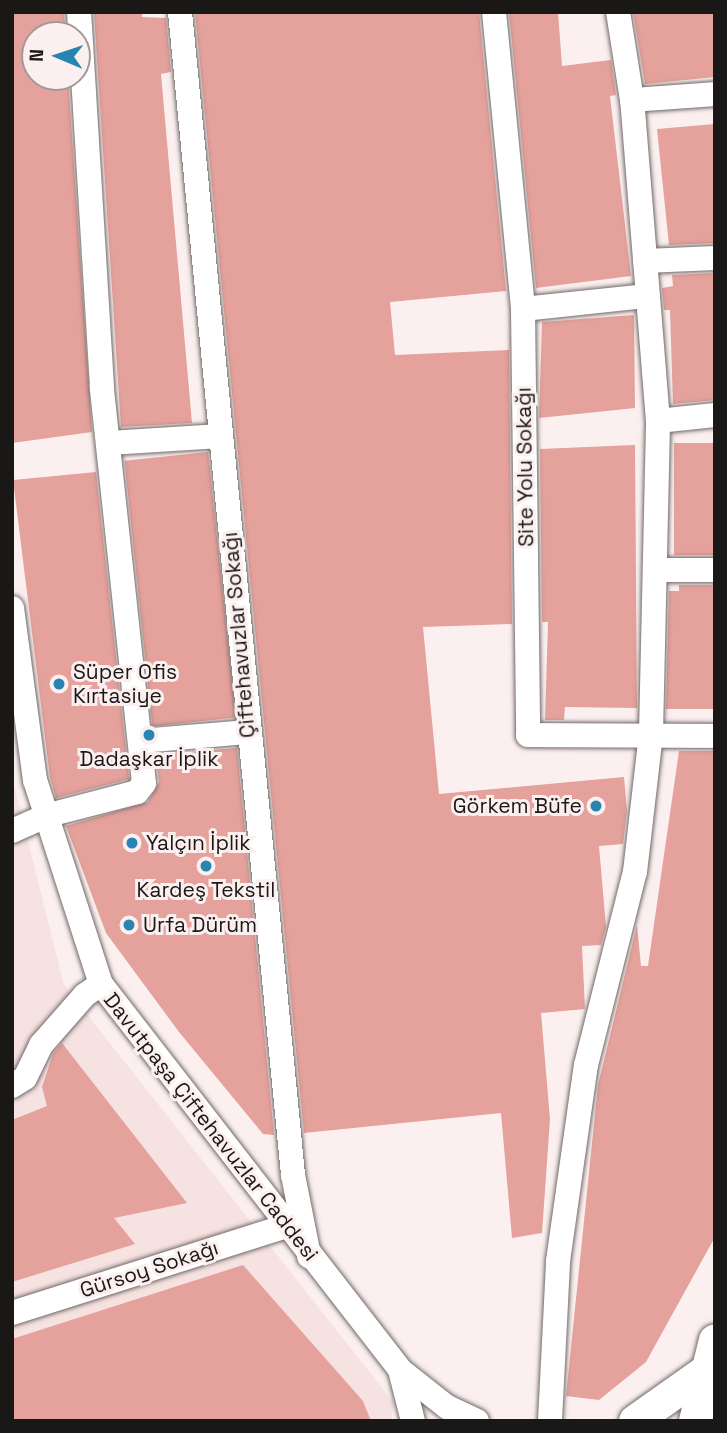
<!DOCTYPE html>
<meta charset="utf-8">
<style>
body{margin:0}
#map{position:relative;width:727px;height:1433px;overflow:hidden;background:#fbf0ef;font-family:"Space Grotesk",sans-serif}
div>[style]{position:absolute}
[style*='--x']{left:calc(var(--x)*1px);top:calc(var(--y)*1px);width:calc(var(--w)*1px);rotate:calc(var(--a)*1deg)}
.built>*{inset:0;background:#f6e2e0}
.building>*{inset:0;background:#e5a19b;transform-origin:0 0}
.roads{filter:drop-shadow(0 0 2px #726968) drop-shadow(0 0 2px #726968)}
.minor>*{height:24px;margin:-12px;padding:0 12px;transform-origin:12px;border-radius:12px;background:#fff}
.major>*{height:32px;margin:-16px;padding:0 16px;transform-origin:16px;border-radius:16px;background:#fff}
.dots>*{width:19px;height:19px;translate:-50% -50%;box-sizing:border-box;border:4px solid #fbf0ef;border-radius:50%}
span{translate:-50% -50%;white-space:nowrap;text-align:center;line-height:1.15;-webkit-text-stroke:6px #fbf0ef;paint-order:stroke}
.street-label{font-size:21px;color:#1a1717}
.poi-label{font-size:21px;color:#1a1717}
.left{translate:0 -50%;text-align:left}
.right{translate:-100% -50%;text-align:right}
.frame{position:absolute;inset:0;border:14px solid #1a1717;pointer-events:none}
.north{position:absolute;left:21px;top:21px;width:70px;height:70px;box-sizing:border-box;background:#fbf0ef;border:2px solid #a19999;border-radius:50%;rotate:272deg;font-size:19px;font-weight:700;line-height:28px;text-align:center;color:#1a1717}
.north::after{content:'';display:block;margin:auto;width:24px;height:32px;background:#2885b1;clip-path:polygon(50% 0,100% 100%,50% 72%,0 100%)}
</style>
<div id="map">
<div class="built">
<div style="clip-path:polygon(12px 777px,64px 985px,394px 1403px,391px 1421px,12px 1421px)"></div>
</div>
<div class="building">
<div style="clip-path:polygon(12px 12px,64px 12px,66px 35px,35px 35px,35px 77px,68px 77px,92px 432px,12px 443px)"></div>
<div style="clip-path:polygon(94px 12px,142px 12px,142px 17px,166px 18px,171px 72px,161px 74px,192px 423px,121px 427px)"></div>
<div style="clip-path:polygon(195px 12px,479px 12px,506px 291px,390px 302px,395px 355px,509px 350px,512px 624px,423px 627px,439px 794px,624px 777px,627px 811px,623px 844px,599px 846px,606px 927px,601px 945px,582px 946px,585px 1009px,541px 1013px,550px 1119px,542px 1233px,512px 1238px,501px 1113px,304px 1133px)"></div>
<div style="clip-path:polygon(509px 12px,558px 12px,562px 66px,611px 60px,616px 95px,610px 96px,631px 276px,536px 288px)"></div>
<div style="clip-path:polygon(633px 12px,715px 12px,715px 77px,645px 84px)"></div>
<div style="clip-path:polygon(715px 124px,715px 243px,669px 245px,657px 129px)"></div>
<div style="clip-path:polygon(715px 273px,715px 400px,673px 404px,670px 310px,664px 310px,662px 288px,673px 286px,672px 275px)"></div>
<div style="clip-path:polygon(634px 315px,635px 408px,539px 418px,542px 322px)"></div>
<div style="left:715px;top:443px;width:112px;height:41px;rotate:90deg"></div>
<div style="clip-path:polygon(635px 445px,637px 708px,565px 707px,564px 720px,545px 720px,548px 622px,542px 622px,540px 449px)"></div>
<div style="left:208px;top:452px;width:267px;height:84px;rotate:84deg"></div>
<div style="clip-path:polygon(96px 472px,129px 779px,56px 798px,50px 777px,13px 480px)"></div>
<div style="clip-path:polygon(679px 585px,715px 585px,715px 709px,666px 709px,669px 591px,679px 591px)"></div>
<div style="clip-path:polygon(237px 748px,274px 1135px,263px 1134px,179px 1032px,106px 933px,66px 826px,148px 802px,159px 782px,156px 755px)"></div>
<div style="clip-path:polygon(679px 751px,715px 751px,715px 1237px,646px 1362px,599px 1400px,566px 1396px,598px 1085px,637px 925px,641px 966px,648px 966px)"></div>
<div style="clip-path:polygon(62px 1043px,187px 1203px,114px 1218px,135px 1244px,12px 1282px,12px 1120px,47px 1106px,42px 1087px,53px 1054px)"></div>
<div style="clip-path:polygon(243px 1265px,363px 1401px,371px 1421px,12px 1421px,12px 1339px)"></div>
</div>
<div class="roads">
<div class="minor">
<div style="--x:180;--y:12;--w:1168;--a:84.45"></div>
<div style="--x:293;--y:1175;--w:83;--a:78.8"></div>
<div style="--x:494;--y:12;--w:298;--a:84.4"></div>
<div style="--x:523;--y:309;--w:426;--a:89.3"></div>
<div style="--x:528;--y:735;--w:187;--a:0.3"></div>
<div style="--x:632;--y:100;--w:83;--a:-4.1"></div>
<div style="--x:645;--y:261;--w:70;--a:-2.5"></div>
<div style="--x:523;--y:309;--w:125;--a:-6"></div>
<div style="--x:658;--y:421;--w:57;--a:-6"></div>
<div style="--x:109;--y:443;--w:112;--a:-3.6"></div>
<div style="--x:657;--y:570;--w:58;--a:0"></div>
<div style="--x:12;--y:608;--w:174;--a:82.4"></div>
<div style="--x:35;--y:780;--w:214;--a:72.1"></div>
<div style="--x:101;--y:984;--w:488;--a:52.2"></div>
<div style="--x:400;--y:1370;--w:60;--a:38.2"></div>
<div style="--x:447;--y:1407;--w:33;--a:25"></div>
<div style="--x:140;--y:741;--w:108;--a:-4.8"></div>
<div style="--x:12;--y:831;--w:36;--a:-24"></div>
<div style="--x:45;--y:816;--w:95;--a:-14.6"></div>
<div style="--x:137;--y:792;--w:11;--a:-52"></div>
<div style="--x:144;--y:783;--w:398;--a:-96.1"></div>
<div style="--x:102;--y:387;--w:376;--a:-93.5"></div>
<div style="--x:12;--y:1086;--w:15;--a:-32"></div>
<div style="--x:25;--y:1078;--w:37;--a:-64"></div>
<div style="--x:41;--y:1045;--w:67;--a:-48.7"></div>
<div style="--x:85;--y:995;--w:19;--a:-35"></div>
<div style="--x:12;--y:1313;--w:287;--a:-17.6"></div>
<div style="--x:400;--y:1370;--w:53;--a:75.7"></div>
<div style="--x:550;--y:1421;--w:160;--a:-87.1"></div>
<div style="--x:558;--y:1261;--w:198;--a:-81.9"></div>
<div style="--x:586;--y:1065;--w:199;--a:-75.8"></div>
<div style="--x:635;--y:872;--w:140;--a:-83.4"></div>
<div style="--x:651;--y:733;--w:312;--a:-88.7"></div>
<div style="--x:658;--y:421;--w:322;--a:-94.6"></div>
<div style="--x:632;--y:100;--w:89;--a:-99"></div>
<div style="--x:712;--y:1421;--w:4;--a:-45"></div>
</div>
<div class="major">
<div style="--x:635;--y:1421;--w:87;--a:-35.2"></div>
<div style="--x:695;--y:1421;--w:83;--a:-76.1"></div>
</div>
</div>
<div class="dots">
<div style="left:59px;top:684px;background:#2885b1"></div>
<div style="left:149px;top:735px;background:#2885b1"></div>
<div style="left:596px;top:806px;background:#2885b1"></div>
<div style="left:132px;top:843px;background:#2885b1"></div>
<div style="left:206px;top:866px;background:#2885b1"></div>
<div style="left:129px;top:925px;background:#2885b1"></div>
</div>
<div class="street-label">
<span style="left:525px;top:467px;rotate:-91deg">Site Yolu Sokağı</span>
<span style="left:239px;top:635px;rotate:-95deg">Çiftehavuzlar Sokağı</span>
<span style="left:211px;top:1127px;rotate:52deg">Davutpaşa Çiftehavuzlar Caddesi</span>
<span style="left:149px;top:1269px;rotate:-18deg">Gürsoy Sokağı</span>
</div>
<div class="poi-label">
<span class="left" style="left:73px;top:684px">Süper Ofis<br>Kırtasiye</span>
<span style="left:149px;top:759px">Dadaşkar İplik</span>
<span class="right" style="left:582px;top:806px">Görkem Büfe</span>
<span class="left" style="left:146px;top:843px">Yalçın İplik</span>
<span style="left:206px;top:890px">Kardeş Tekstil</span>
<span class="left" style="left:143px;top:925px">Urfa Dürüm</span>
</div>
<div class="frame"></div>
<div class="north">N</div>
</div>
